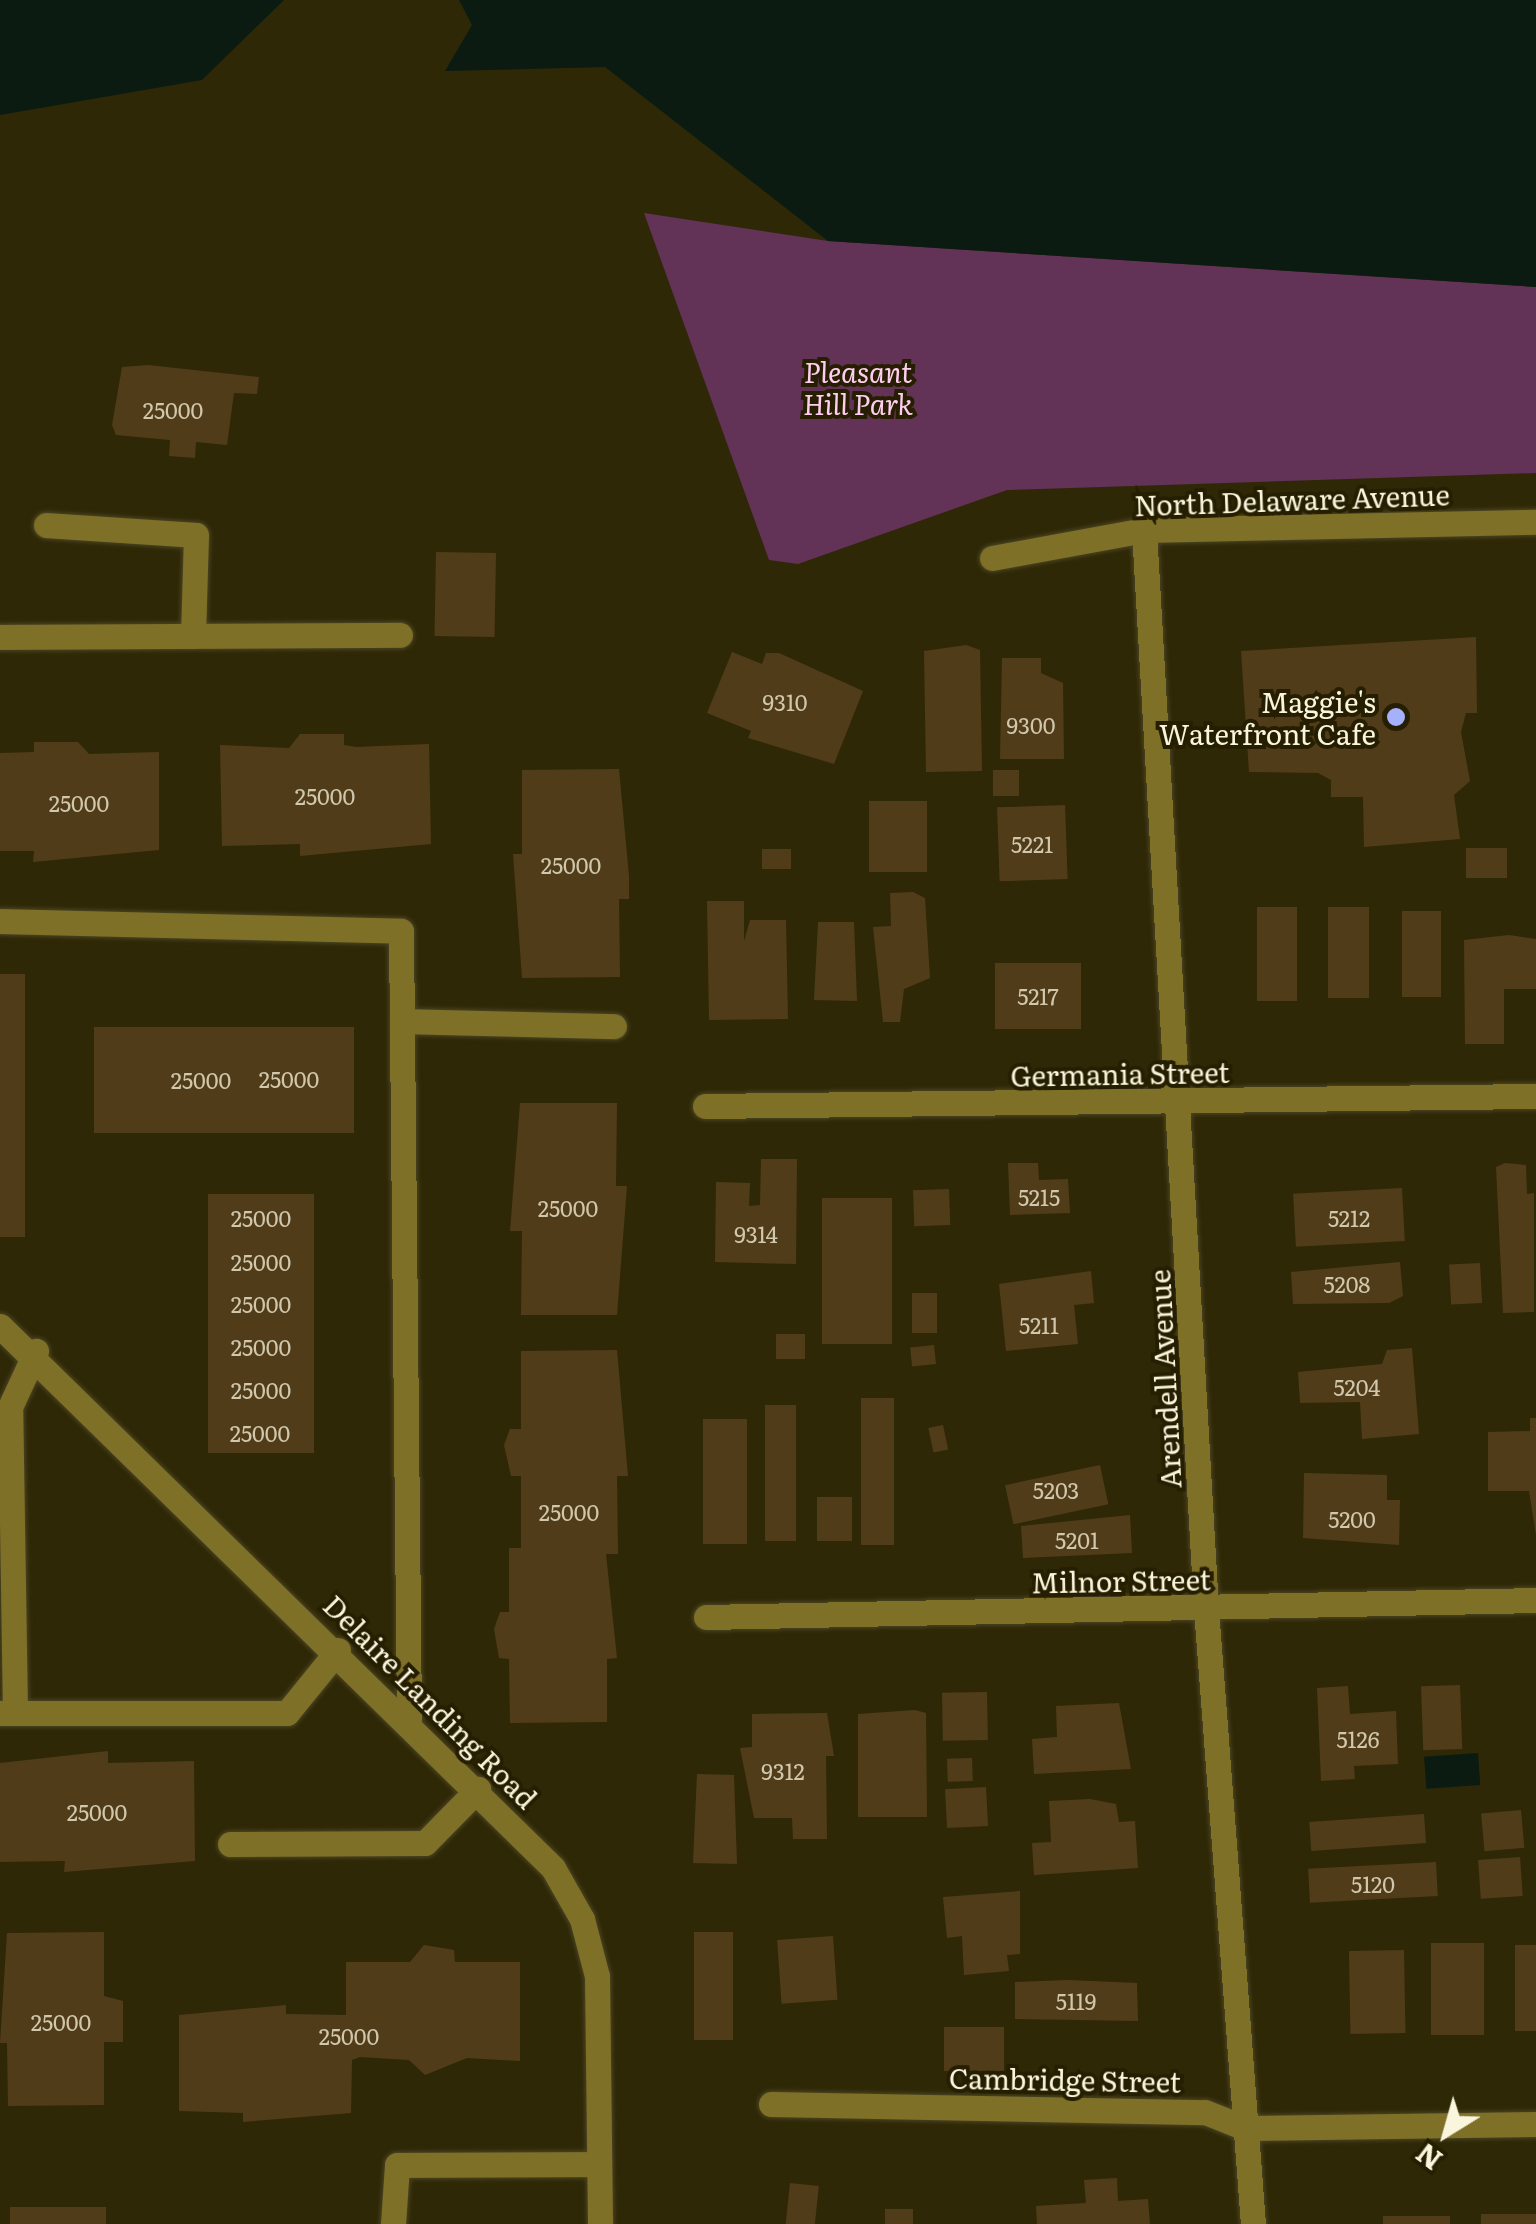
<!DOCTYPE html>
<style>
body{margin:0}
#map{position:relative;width:1536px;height:2224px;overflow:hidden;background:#2f2806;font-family:Literata,serif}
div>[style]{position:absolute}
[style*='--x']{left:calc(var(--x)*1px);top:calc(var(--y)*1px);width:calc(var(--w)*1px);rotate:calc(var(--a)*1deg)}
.green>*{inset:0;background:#633257}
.water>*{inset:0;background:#0b1b11;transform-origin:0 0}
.building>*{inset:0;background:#513c19;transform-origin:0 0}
.roads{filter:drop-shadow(0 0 2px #4b4524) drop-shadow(0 0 2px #4b4524)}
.minor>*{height:25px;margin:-12.5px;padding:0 12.5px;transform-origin:12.5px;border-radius:12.5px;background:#7f7028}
.dots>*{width:28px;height:28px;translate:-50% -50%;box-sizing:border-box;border:5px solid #261e00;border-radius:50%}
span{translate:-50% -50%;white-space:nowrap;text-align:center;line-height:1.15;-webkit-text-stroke:8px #261e00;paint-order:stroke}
.number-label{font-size:22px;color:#d0c7ac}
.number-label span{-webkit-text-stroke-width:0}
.park-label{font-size:28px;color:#fecdef;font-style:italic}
.street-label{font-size:28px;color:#faf5dd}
.poi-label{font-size:28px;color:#faf5dd}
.right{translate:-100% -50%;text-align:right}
.north{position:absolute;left:1396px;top:2084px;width:100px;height:100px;-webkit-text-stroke:8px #261e00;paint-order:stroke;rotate:217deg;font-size:28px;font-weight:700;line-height:40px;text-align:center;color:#faf5dd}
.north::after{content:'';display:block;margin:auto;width:35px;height:45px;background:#faf5dd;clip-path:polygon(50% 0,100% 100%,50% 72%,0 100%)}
</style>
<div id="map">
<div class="green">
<div style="clip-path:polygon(644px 213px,828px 241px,1536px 287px,1536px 473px,1007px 490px,798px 564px,769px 560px)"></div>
</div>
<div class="water">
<div style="clip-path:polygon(0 0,284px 0,202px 80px,0 115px)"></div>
<div style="clip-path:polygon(459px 0,1536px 0,1536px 287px,828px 241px,605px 67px,445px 71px,472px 25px)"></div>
<div style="left:1478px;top:1753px;width:32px;height:54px;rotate:86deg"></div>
</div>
<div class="building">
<div style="clip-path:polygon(148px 365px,259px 377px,257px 394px,234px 393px,227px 445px,196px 442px,195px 458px,169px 456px,170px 440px,116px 435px,112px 425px,122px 367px)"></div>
<div style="left:436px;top:552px;width:60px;height:84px;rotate:1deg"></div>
<div style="clip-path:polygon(1476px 637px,1477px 713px,1466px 713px,1461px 732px,1470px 781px,1454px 795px,1460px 839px,1364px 847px,1363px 797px,1331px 797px,1331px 780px,1318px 773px,1249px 772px,1241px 651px)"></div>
<div style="clip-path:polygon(966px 645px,980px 650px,982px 771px,926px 772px,924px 651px)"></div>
<div style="clip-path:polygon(732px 652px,762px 664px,766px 653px,779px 653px,863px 691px,834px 764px,748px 738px,751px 731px,707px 713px)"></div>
<div style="clip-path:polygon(1002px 658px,1041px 658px,1041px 673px,1063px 683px,1064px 759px,1000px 759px)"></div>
<div style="clip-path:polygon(300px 734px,344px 734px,344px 745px,356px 747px,429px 744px,431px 844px,300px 856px,300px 844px,222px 846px,220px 745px,289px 748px)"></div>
<div style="clip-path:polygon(34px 742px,78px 742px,89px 754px,159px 752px,159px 850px,33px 862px,34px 851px,0 851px,0 753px,34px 752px)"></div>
<div style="clip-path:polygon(619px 769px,629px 876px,629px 899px,619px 899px,620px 977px,522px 978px,513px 854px,522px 854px,522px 770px)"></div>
<div style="left:993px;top:770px;width:26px;height:26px"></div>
<div style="left:869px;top:801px;width:58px;height:71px"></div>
<div style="left:1065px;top:805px;width:74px;height:68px;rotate:88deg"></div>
<div style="left:1466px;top:848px;width:41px;height:30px"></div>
<div style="left:791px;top:849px;width:20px;height:29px;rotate:90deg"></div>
<div style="clip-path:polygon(913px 892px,925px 898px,930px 978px,904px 989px,900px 1022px,883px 1022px,873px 927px,891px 926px,890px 893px)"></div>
<div style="clip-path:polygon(707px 901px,744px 901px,744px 941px,750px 920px,786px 920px,788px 1019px,709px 1020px)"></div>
<div style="left:1257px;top:907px;width:40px;height:94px"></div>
<div style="left:1369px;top:907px;width:91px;height:41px;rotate:90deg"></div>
<div style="left:1402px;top:911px;width:39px;height:86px"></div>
<div style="clip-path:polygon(818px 922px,854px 922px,857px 1001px,814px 1000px)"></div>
<div style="clip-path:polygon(1509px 935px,1536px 939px,1536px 989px,1504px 989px,1504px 1044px,1465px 1044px,1464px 940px)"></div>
<div style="left:1081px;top:963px;width:66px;height:86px;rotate:90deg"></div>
<div style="left:0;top:974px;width:25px;height:263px"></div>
<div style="left:94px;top:1027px;width:260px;height:106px"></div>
<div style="clip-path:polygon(520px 1103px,617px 1103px,616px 1186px,627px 1186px,617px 1315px,521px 1315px,522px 1231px,510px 1231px)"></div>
<div style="clip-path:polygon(761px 1159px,797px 1159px,796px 1264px,715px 1262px,716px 1182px,750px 1183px,749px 1206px,760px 1205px)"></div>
<div style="clip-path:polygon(1008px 1163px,1038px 1163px,1039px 1180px,1068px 1179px,1070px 1213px,1010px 1215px)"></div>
<div style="clip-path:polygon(1505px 1163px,1526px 1165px,1527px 1194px,1534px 1193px,1534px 1312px,1503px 1313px,1496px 1167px)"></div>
<div style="left:1402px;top:1188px;width:53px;height:109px;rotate:87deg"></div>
<div style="left:949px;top:1189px;width:36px;height:36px;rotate:88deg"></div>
<div style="left:314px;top:1194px;width:259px;height:106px;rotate:90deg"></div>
<div style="left:822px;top:1198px;width:70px;height:146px"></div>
<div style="clip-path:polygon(1400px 1262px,1403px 1296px,1389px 1303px,1293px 1304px,1291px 1272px)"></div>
<div style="left:1480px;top:1263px;width:40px;height:31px;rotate:87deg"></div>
<div style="clip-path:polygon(1091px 1271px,1094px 1303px,1074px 1305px,1078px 1344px,1006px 1351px,999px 1284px)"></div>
<div style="left:912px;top:1293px;width:25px;height:40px"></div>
<div style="left:805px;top:1334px;width:25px;height:29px;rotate:90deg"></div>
<div style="left:934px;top:1345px;width:19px;height:24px;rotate:84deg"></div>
<div style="clip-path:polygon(1412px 1348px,1419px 1434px,1362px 1439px,1360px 1402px,1300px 1403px,1298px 1372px,1382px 1364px,1387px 1350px)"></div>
<div style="clip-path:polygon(617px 1350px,628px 1476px,617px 1476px,618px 1554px,606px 1554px,617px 1658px,607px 1659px,607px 1722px,510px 1723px,509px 1659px,499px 1658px,494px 1629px,500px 1612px,509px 1612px,509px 1548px,521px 1548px,521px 1476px,511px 1476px,504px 1445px,510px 1429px,521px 1429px,521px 1351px)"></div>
<div style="left:861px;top:1398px;width:33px;height:147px"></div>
<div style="left:765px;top:1405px;width:31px;height:136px"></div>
<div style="clip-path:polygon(1530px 1418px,1536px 1418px,1536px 1535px,1529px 1491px,1488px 1491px,1488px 1432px,1530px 1431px)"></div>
<div style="left:703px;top:1419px;width:44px;height:125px"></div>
<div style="left:943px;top:1425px;width:25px;height:15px;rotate:78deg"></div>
<div style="left:1100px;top:1465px;width:40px;height:97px;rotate:78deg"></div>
<div style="clip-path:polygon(1304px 1473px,1387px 1475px,1387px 1500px,1400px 1500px,1399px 1545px,1303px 1538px)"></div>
<div style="left:817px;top:1497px;width:35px;height:44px"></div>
<div style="clip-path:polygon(1130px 1515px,1132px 1553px,1023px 1558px,1021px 1526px)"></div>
<div style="left:1460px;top:1685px;width:64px;height:39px;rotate:88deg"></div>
<div style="clip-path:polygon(1348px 1686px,1350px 1714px,1396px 1711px,1398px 1764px,1354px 1766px,1355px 1779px,1321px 1781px,1317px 1688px)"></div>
<div style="left:987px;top:1692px;width:48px;height:45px;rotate:89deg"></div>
<div style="clip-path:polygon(1119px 1703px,1131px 1769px,1034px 1774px,1032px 1739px,1057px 1737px,1056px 1706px)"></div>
<div style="clip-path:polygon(915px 1710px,926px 1713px,927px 1817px,858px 1817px,858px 1714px)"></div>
<div style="clip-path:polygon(827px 1713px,834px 1756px,826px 1756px,827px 1839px,793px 1839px,792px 1818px,754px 1818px,740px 1748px,752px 1747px,752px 1714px)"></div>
<div style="clip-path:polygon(108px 1751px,108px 1763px,194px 1761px,195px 1861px,64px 1872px,65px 1861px,0 1862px,0 1763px)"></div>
<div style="left:972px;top:1758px;width:23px;height:25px;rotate:88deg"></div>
<div style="clip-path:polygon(697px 1774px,734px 1775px,737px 1864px,693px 1863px)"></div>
<div style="left:986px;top:1787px;width:39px;height:41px;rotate:87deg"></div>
<div style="clip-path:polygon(1090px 1799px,1116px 1804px,1119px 1822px,1135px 1821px,1138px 1868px,1034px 1875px,1032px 1843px,1051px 1842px,1049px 1801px)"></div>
<div style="left:1521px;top:1810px;width:38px;height:40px;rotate:85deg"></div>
<div style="left:1424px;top:1814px;width:29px;height:115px;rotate:86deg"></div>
<div style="left:1520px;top:1857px;width:39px;height:42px;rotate:86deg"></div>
<div style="left:1436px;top:1862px;width:34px;height:128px;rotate:87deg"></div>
<div style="clip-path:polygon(1020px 1891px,1020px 1954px,1007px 1955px,1009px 1971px,964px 1975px,962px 1936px,947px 1938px,943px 1897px)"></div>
<div style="clip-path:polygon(104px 1932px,104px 1996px,123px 2001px,123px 2042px,104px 2042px,104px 2105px,8px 2106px,7px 2043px,0 2043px,7px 1933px)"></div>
<div style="left:694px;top:1932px;width:39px;height:108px"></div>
<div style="left:833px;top:1936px;width:64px;height:56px;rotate:86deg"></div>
<div style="left:1431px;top:1943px;width:53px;height:92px"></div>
<div style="clip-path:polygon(424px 1945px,454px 1950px,455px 1962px,520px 1962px,520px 2061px,467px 2058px,425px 2075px,409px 2060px,360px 2057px,352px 2060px,351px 2113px,243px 2122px,243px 2113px,179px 2111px,179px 2015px,286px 2005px,286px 2014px,346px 2015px,346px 1962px,410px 1962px)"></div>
<div style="left:1515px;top:1945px;width:21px;height:86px"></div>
<div style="left:1404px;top:1950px;width:83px;height:55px;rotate:89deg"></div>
<div style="clip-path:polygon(1068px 1980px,1137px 1983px,1138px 2021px,1015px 2019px,1015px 1982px)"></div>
<div style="left:944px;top:2027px;width:60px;height:44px"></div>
<div style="clip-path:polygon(1117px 2178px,1118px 2201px,1148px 2199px,1150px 2224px,1037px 2224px,1036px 2206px,1086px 2203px,1084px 2180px)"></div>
<div style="left:790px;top:2183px;width:29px;height:41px;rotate:6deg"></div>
<div style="left:106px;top:2207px;width:17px;height:96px;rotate:90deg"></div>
<div style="left:885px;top:2209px;width:28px;height:15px"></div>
<div style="left:1536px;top:2214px;width:10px;height:55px;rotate:90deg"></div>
<div style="left:1383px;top:2216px;width:67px;height:8px"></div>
</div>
<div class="roads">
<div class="minor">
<div style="--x:46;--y:525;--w:150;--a:3.8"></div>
<div style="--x:196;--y:535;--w:101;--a:91.7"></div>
<div style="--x:1144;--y:530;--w:1081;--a:86.71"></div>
<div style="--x:1206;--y:1609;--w:617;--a:85.63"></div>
<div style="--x:992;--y:558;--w:155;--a:-10.4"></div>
<div style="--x:1144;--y:530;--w:392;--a:-1.2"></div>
<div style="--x:0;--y:637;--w:400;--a:-0.3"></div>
<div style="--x:0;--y:921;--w:401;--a:1.4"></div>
<div style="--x:401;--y:931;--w:789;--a:89.42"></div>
<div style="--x:402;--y:1021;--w:212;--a:1.4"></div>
<div style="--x:705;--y:1106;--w:831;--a:-0.69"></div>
<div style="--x:0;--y:1326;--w:774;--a:44.42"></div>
<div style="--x:553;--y:1868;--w:59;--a:60.4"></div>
<div style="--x:582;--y:1919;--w:59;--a:75.3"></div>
<div style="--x:597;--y:1976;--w:248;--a:89.3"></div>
<div style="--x:706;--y:1617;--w:830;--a:-1.17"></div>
<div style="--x:0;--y:1713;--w:287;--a:0"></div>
<div style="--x:287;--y:1713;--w:81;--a:-51"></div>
<div style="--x:15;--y:1713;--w:306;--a:-90.9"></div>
<div style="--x:10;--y:1407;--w:62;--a:-65.1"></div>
<div style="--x:230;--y:1844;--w:195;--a:-0.3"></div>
<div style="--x:425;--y:1843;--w:76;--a:-45.5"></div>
<div style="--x:771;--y:2104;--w:434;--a:1.1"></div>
<div style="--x:1205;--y:2112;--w:43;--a:21.8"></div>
<div style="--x:1245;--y:2128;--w:291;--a:-0.8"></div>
<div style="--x:393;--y:2224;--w:59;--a:-86.1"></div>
<div style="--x:397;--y:2165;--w:202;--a:-0.3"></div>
</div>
</div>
<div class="dots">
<div style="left:1396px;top:717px;background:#a6b1fc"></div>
</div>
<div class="number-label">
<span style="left:173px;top:410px">25000</span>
<span style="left:785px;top:702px">9310</span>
<span style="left:1031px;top:725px">9300</span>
<span style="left:325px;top:796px">25000</span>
<span style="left:79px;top:803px">25000</span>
<span style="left:1032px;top:844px">5221</span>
<span style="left:571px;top:865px">25000</span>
<span style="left:1038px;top:996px">5217</span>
<span style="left:289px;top:1079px">25000</span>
<span style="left:201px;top:1080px">25000</span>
<span style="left:1039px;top:1197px">5215</span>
<span style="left:568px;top:1208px">25000</span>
<span style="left:261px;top:1218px">25000</span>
<span style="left:1349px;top:1218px">5212</span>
<span style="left:756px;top:1234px">9314</span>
<span style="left:261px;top:1262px">25000</span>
<span style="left:1347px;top:1284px">5208</span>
<span style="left:261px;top:1304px">25000</span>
<span style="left:1039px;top:1325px">5211</span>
<span style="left:261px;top:1347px">25000</span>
<span style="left:1357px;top:1387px">5204</span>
<span style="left:261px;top:1390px">25000</span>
<span style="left:260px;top:1433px">25000</span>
<span style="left:1056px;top:1490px">5203</span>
<span style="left:569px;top:1512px">25000</span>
<span style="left:1352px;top:1519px">5200</span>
<span style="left:1077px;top:1540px">5201</span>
<span style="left:1358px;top:1739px">5126</span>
<span style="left:783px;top:1771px">9312</span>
<span style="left:97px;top:1812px">25000</span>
<span style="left:1373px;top:1884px">5120</span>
<span style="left:1076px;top:2001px">5119</span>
<span style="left:61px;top:2022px">25000</span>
<span style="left:349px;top:2036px">25000</span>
</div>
<div class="park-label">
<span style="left:858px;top:387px">Pleasant<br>Hill Park</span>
</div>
<div class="street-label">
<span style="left:1292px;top:499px;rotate:-2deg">North Delaware Avenue</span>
<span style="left:1120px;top:1073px;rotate:-1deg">Germania Street</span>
<span style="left:1164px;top:1379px;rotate:-93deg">Arendell Avenue</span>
<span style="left:1121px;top:1580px;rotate:-1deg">Milnor Street</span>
<span style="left:431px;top:1701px;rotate:45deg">Delaire Landing Road</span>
<span style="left:1065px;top:2079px;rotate:1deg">Cambridge Street</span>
</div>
<div class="poi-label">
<span class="right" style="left:1376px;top:717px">Maggie's<br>Waterfront Cafe</span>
</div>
<div class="north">N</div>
</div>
